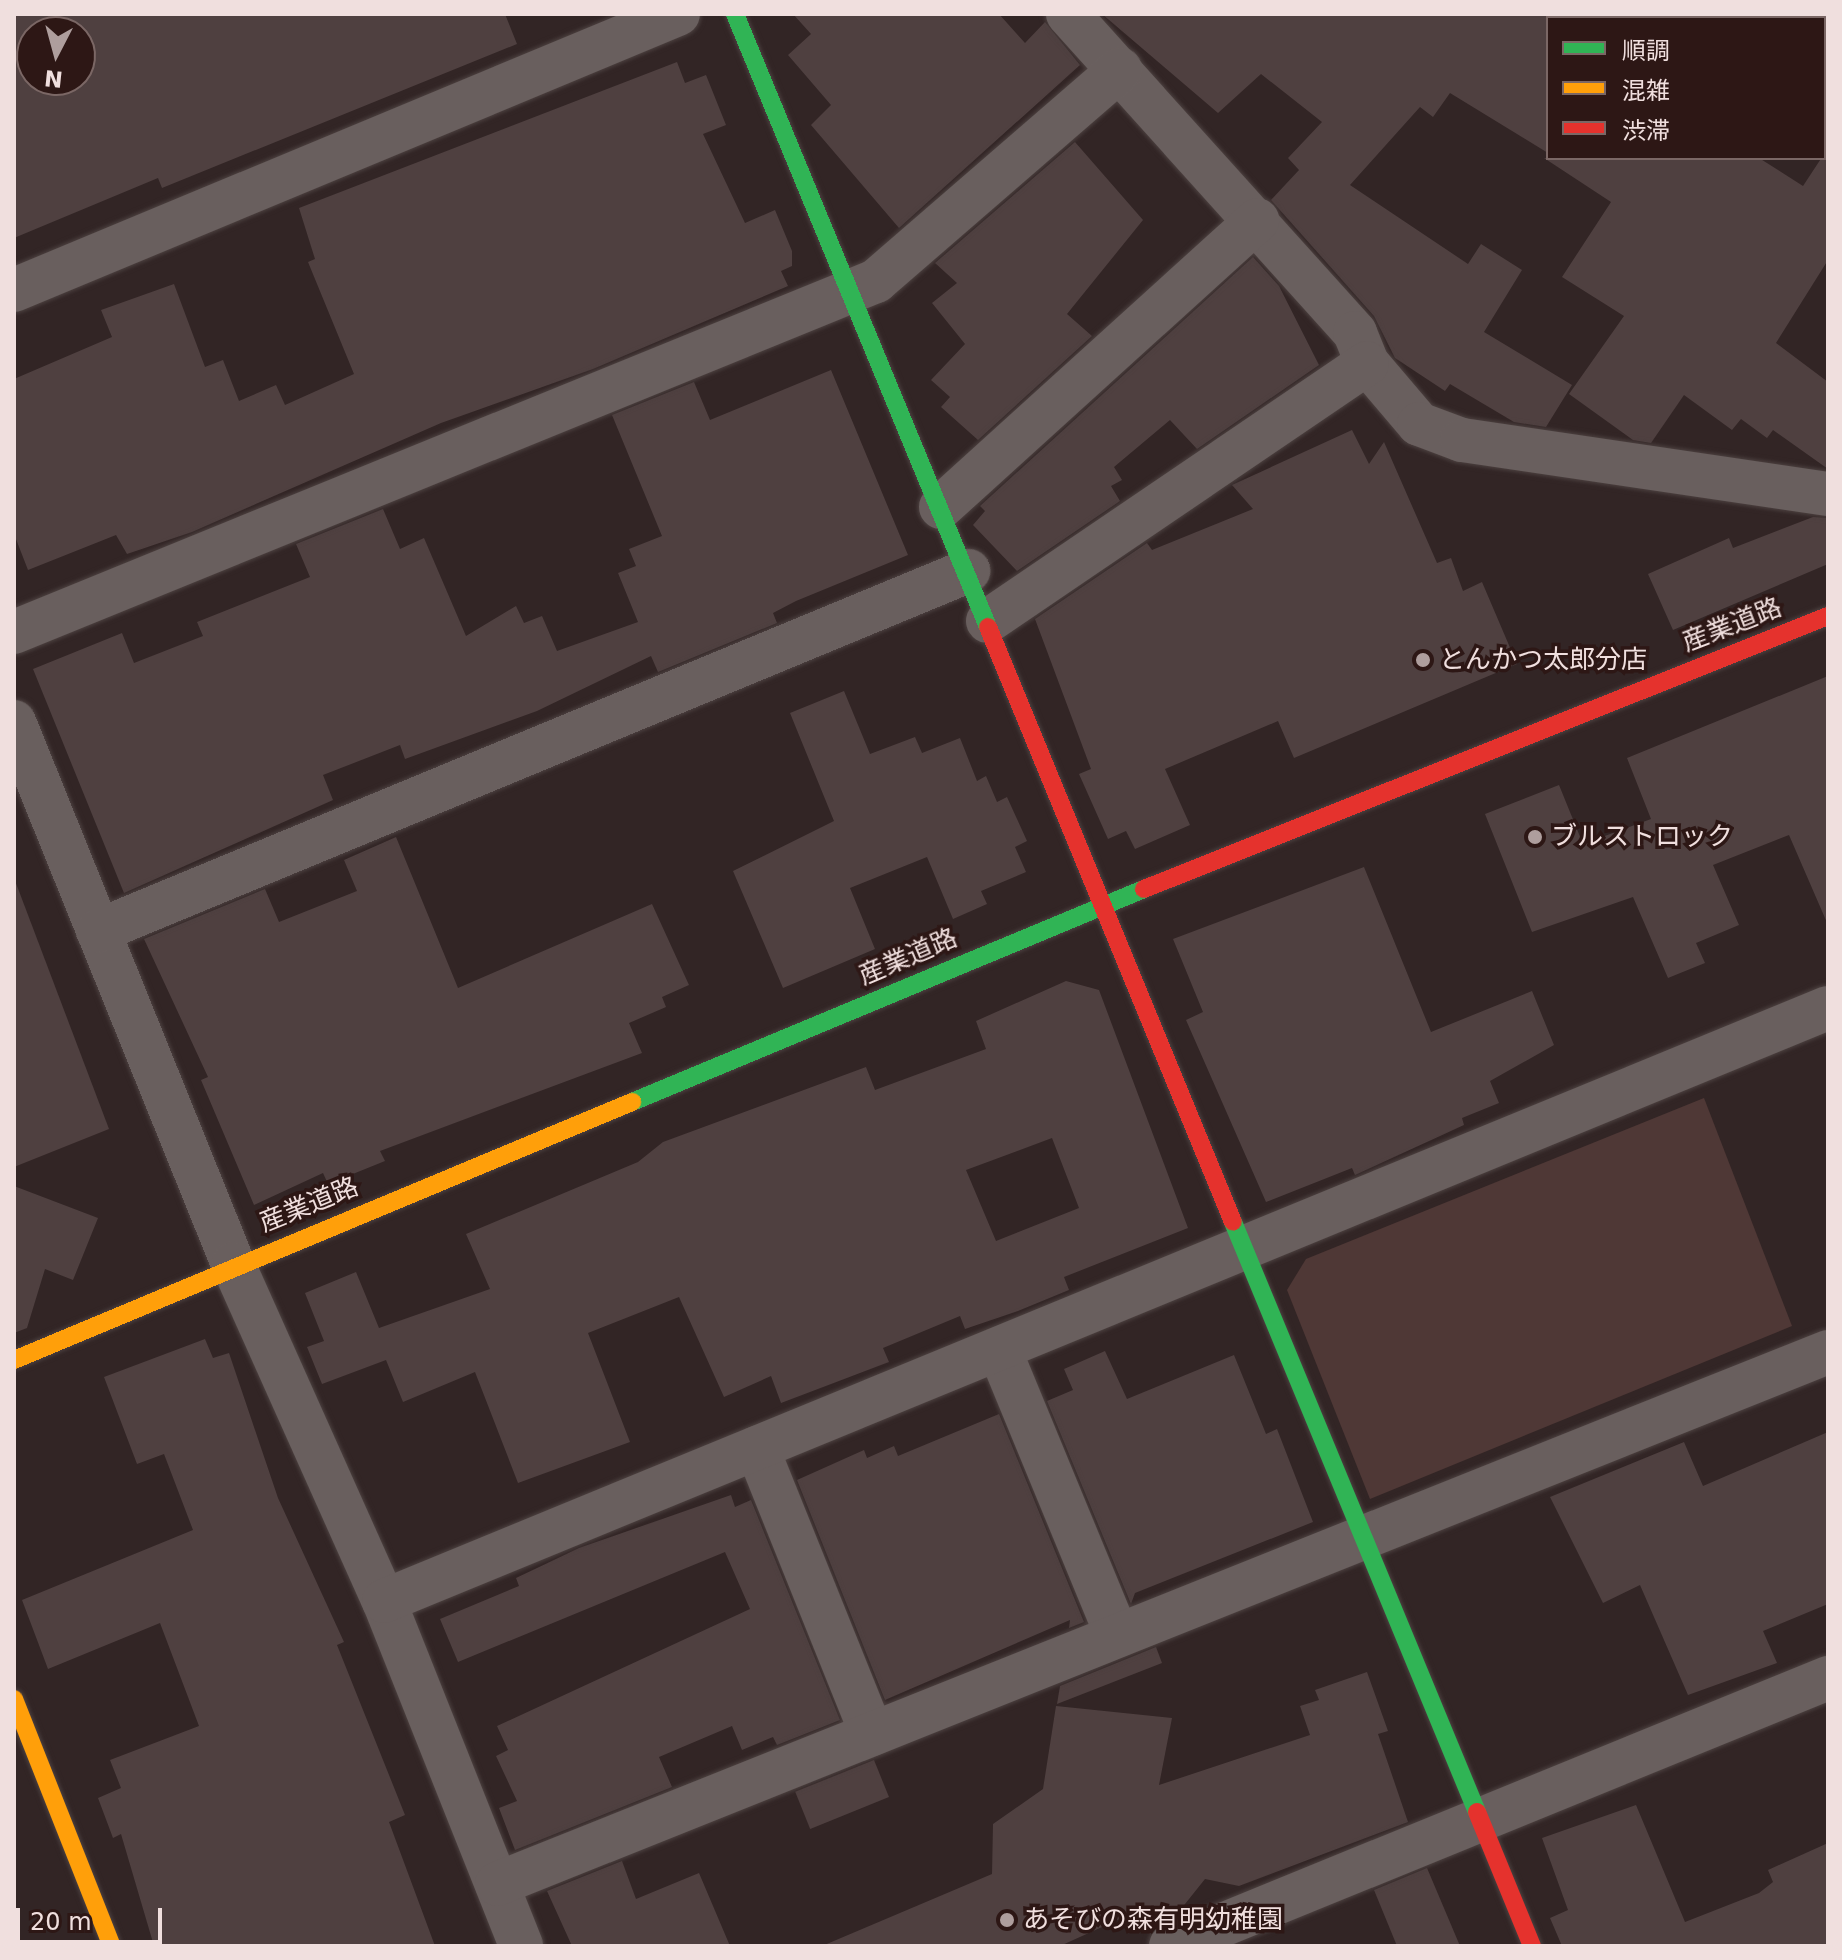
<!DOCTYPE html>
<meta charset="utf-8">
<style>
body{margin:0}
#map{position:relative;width:1842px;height:1960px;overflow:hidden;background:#322525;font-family:"DejaVu Sans","Noto Sans JP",sans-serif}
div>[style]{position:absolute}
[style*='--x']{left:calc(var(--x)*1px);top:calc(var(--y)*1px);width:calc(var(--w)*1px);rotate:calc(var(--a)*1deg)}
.green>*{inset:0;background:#4f3836}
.building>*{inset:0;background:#4f4040;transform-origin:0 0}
.roads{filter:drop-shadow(0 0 2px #4c4140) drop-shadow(0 0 2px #4c4140)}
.street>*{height:44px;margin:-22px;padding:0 22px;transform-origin:22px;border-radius:22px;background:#695f5e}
.fast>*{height:18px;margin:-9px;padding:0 9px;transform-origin:9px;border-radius:9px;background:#30b455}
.slow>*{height:18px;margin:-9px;padding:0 9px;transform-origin:9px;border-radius:9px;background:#ff9f0a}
.jam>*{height:18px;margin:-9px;padding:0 9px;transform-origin:9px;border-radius:9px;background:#e5322d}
.dots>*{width:22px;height:22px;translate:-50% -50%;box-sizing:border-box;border:4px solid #2d1715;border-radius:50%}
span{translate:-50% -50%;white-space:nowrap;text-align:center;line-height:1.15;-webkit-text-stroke:7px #2d1715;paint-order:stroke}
.street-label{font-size:26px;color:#f0dfde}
.poi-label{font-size:26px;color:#f0dfde}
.left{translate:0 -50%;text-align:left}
.frame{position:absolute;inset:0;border:16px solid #f0dfde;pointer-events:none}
.legend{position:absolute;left:1546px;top:16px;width:280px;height:144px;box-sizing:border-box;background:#2d1715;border:2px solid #7b6765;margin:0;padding:10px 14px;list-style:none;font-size:24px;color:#f0dfde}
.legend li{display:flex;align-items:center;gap:16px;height:40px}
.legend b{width:40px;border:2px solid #7b6765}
.north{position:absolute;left:16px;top:16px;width:80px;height:80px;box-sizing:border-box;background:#2d1715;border:2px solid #7b6765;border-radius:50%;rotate:186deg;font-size:22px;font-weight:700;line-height:32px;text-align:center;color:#f0dfde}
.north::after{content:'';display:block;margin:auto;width:28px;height:36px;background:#ae9e9d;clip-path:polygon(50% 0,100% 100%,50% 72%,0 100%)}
.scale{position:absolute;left:16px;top:1908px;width:146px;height:36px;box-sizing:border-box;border:4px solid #f0dfde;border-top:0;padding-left:10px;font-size:24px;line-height:28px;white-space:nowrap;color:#f0dfde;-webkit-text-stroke:6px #2d1715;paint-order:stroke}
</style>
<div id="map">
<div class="green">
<div style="clip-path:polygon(1704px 1098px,1792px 1326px,1370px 1499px,1287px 1290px,1306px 1259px)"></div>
</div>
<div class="building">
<div style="clip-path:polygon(evenodd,14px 14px,505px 14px,517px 44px,162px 188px,158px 178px,14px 238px,14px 14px,32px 32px,80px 32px,80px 80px,32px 80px,32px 32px)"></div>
<div style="clip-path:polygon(793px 14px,999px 14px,1025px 43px,1045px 22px,1080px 65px,899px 228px,811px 125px,831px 105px,788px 55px,811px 34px)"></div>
<div style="clip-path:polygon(1102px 14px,1548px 14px,1548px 153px,1450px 93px,1433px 117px,1420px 107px,1350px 185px,1468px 264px,1481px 244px,1522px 270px,1484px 332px,1572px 385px,1546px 427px,1514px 422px,1450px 384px,1445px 391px,1395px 358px,1374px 316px,1271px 200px,1299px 170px,1288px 158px,1322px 122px,1261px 74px,1218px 113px)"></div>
<div style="clip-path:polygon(677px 62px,685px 83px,706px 75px,726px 125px,703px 134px,745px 223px,775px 210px,792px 251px,792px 266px,781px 271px,788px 286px,593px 369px,441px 423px,192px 532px,127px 554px,116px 535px,28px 570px,14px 534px,14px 379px,112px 337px,101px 310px,174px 284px,205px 367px,223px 360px,239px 401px,276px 385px,285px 405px,354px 374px,308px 262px,315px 259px,299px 208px)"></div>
<div style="clip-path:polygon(1075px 142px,1143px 220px,1067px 314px,1092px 336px,978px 440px,941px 407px,950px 397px,931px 380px,965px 344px,932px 303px,957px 283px,935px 263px)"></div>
<div style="clip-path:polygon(1828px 148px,1828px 260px,1776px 343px,1828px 382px,1828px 469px,1773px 430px,1767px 438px,1741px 419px,1732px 430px,1684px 395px,1651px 443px,1633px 440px,1569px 394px,1624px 316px,1562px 277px,1611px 202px,1544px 158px,1759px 158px,1803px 186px)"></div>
<div style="clip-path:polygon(1253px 257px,1279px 286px,1319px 365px,1197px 449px,1170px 420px,1114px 467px,1122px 480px,1111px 486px,1120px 501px,1017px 571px,973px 525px,985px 511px,980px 506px)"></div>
<div style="clip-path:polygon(831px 370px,908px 555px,796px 601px,773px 613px,777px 623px,658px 672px,651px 656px,537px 711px,405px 759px,400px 745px,323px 775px,333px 800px,124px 893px,33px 669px,122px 633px,134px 663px,203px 636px,197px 622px,310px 577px,296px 544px,383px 509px,400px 549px,424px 538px,466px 636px,516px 606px,524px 623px,542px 616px,557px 651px,638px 622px,618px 573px,636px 566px,629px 549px,662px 536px,612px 415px,694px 382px,710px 420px)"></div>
<div style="clip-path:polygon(1352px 430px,1369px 464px,1384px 442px,1437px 563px,1451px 558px,1463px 591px,1482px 582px,1517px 664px,1294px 758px,1278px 721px,1165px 769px,1190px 825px,1135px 849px,1126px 831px,1108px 839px,1079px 774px,1091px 769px,1035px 619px,1147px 543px,1152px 550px,1253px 509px,1232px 485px)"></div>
<div style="clip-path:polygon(1813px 517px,1828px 518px,1828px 564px,1673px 630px,1648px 574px,1729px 538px,1733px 548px)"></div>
<div style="clip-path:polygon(1828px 676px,1828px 925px,1789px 835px,1713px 865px,1739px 925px,1696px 943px,1705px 963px,1668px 978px,1633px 897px,1532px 932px,1485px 814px,1559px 785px,1583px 844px,1651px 819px,1627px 758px)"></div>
<div style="clip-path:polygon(844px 691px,870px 754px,915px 737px,922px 753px,960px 738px,977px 781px,986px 776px,997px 802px,1007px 797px,1027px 841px,1015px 847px,1026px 872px,981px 891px,987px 904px,953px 919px,927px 857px,850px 888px,875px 949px,783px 988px,733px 871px,834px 821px,790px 713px)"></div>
<div style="clip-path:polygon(396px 837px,458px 988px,652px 904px,689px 985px,662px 997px,666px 1007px,629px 1023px,642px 1053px,380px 1151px,385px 1161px,328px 1184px,323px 1173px,254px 1205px,201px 1080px,208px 1077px,144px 939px,265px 889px,279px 922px,357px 891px,344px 860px)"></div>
<div style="clip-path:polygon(1364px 867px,1431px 1032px,1532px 991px,1554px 1045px,1490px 1081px,1499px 1103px,1462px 1118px,1464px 1125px,1355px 1175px,1352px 1168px,1266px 1202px,1186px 1020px,1203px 1012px,1173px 939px)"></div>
<div style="clip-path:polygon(14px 878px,109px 1129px,14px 1167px)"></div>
<div style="clip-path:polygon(evenodd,1066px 981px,1099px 990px,1188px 1228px,1064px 1277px,1069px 1290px,1018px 1311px,965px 1329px,960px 1316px,883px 1348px,889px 1362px,781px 1403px,771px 1376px,724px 1397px,679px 1297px,588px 1333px,630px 1442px,518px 1483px,475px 1372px,403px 1402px,386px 1360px,322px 1384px,307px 1347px,324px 1341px,305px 1293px,356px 1272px,379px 1328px,490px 1289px,466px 1234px,638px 1162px,663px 1142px,866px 1067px,875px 1090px,986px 1049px,976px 1021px,1066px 981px,1052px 1138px,1079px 1208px,996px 1241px,966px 1170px,1052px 1138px)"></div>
<div style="clip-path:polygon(14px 1186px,98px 1218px,73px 1280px,45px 1269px,27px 1328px,14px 1333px)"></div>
<div style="clip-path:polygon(205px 1339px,213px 1358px,229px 1353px,278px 1498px,344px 1642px,337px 1645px,405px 1815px,389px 1822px,435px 1946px,154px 1946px,121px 1834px,113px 1838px,98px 1798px,121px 1788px,110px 1760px,199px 1726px,160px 1623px,48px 1669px,22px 1600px,193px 1530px,164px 1454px,137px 1464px,104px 1377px)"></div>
<div style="clip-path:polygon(1105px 1351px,1127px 1399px,1234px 1355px,1266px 1434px,1277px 1429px,1313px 1522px,1135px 1593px,1131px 1604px,1047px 1401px,1073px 1390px,1064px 1369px)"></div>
<div style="clip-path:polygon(999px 1414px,1084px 1622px,1069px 1628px,1070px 1620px,885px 1700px,797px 1480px,864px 1450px,867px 1458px,894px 1446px,898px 1456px)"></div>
<div style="clip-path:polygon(1828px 1432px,1828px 1604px,1763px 1631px,1777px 1663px,1688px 1695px,1640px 1585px,1603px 1603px,1550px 1497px,1684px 1442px,1703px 1486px)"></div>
<div style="clip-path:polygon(731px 1495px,735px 1507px,751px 1500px,840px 1720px,777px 1745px,773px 1737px,742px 1750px,732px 1726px,659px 1757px,672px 1787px,515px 1850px,499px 1808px,517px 1801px,496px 1756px,508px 1750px,497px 1726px,750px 1609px,725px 1552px,458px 1662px,440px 1619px,519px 1586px,516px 1578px,579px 1548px)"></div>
<div style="clip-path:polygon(1156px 1647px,1162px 1663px,1057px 1704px,1060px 1686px)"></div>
<div style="clip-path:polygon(1367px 1672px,1388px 1731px,1378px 1734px,1408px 1822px,1239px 1886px,1205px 1879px,1181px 1909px,1158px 1918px,1133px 1913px,1060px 1946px,822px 1946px,992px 1874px,993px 1824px,1043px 1789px,1056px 1706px,1172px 1718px,1159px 1785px,1310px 1735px,1300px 1706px,1319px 1700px,1315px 1690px)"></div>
<div style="left:874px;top:1760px;width:40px;height:85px;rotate:68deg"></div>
<div style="clip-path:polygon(1636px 1805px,1685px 1922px,1759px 1893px,1773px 1882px,1768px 1870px,1828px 1843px,1828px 1946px,1562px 1946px,1550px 1918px,1568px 1910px,1542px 1838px)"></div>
<div style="clip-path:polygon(622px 1861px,636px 1899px,699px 1873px,730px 1946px,572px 1946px,547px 1891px)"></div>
<div style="clip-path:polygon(1427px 1868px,1460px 1946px,1397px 1946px,1374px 1890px)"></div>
</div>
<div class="roads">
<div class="street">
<div style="--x:1068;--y:14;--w:429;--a:48"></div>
<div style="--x:1355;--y:333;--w:32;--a:68"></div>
<div style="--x:1367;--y:363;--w:80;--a:49.6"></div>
<div style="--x:1419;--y:424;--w:46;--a:20.4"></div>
<div style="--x:1462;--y:440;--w:370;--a:8.4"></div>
<div style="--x:14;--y:290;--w:719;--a:-22.57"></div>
<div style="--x:941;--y:507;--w:427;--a:-42.2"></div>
<div style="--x:988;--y:621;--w:458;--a:-34.2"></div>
<div style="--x:14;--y:632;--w:931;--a:-22.16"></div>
<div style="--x:876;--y:281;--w:323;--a:-40.9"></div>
<div style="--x:14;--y:722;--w:585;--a:68"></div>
<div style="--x:233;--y:1264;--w:369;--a:65.9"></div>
<div style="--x:384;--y:1601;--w:371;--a:68.3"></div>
<div style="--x:98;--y:931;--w:942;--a:-22.48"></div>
<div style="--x:999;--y:1349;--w:310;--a:67.6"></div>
<div style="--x:757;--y:1448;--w:308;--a:68.1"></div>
<div style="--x:384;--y:1601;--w:1561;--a:-22.33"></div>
<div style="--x:497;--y:1884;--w:1433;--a:-21.79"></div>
<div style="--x:1171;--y:1946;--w:710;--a:-22.19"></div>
</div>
<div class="fast">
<div style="--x:735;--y:14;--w:663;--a:67.57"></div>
<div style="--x:632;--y:1102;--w:555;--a:-22.59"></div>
<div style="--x:1233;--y:1222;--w:638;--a:67.53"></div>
</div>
<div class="slow">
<div style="--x:14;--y:1360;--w:670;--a:-22.66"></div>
<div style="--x:14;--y:1699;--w:266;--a:68.4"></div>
</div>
<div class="jam">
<div style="--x:988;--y:627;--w:643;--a:67.62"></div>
<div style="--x:1144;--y:889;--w:736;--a:-21.76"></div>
<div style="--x:1477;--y:1812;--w:145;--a:67.7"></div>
</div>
</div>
<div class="dots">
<div style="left:1423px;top:660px;background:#ae9e9d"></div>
<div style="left:1535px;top:837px;background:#ae9e9d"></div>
<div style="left:1007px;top:1920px;background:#ae9e9d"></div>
</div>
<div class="street-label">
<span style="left:1732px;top:625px;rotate:-21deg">産業道路</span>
<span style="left:908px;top:957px;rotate:-23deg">産業道路</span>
<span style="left:309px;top:1205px;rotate:-22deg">産業道路</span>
</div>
<div class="poi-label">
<span class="left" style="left:1439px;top:660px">とんかつ太郎分店</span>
<span class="left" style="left:1551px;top:837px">ブルストロック</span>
<span class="left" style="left:1023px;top:1920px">あそびの森有明幼稚園</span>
</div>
<div class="frame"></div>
<ul class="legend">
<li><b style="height:10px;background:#30b455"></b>順調</li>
<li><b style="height:10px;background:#ff9f0a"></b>混雑</li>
<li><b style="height:10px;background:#e5322d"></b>渋滞</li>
</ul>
<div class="north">N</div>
<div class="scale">20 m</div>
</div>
